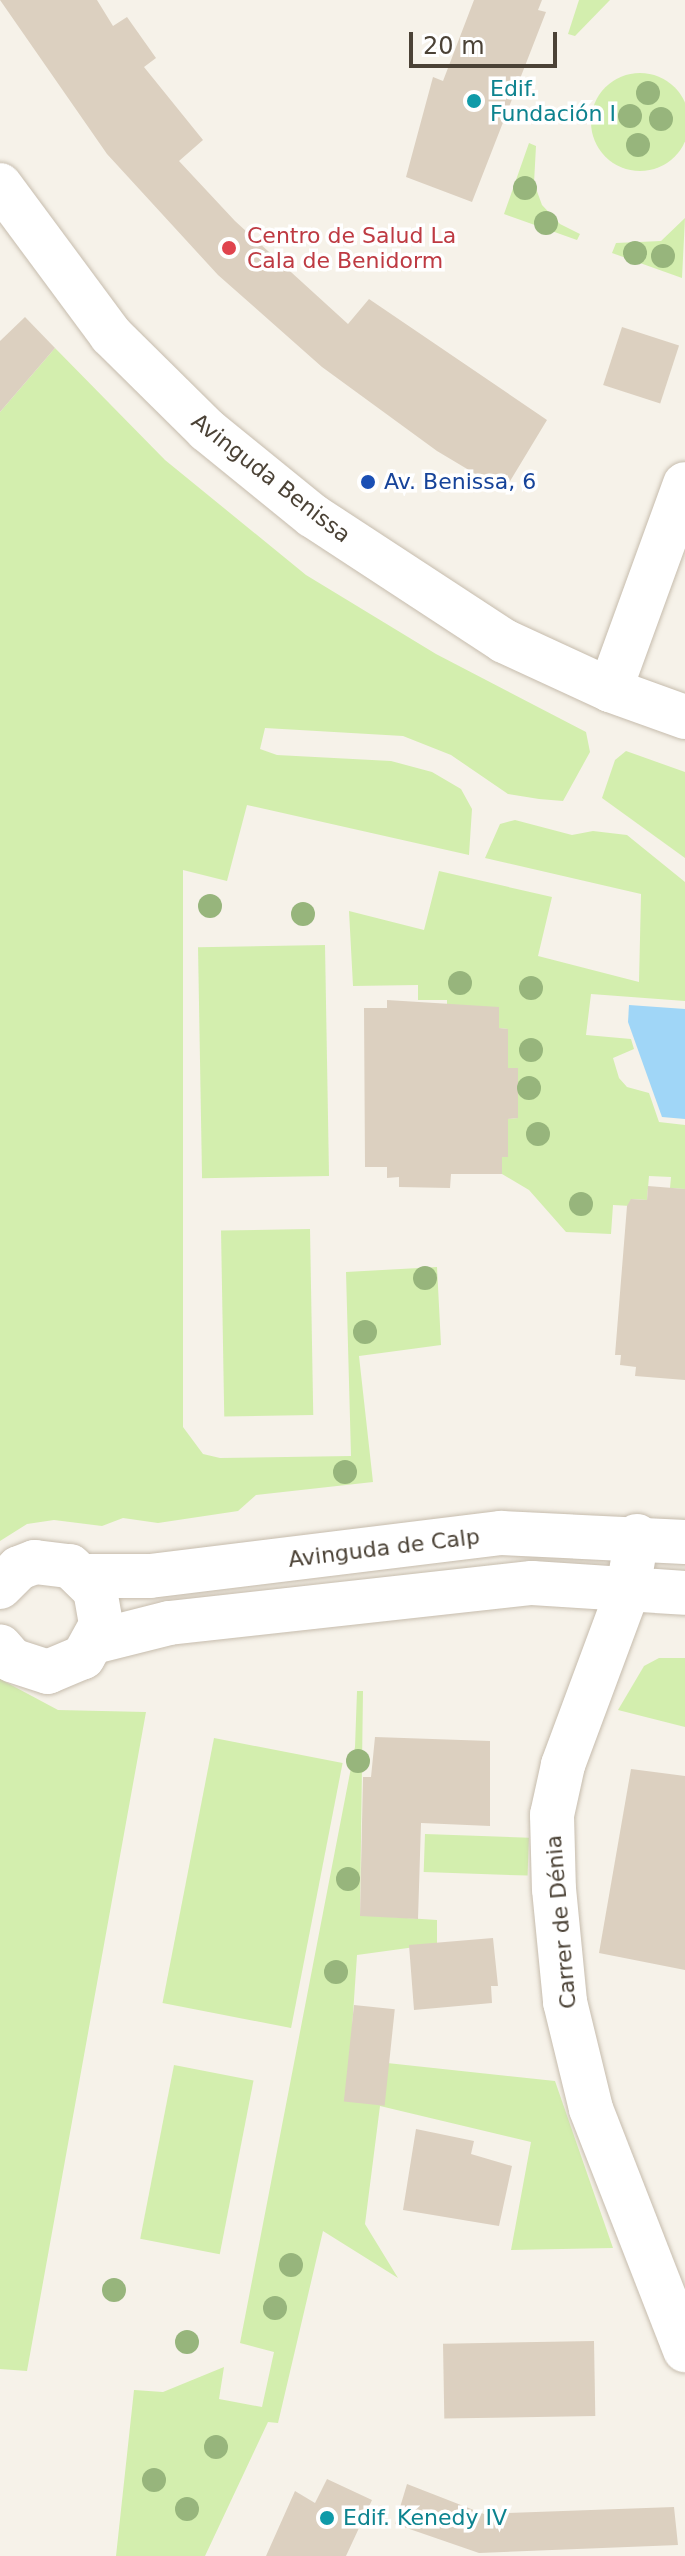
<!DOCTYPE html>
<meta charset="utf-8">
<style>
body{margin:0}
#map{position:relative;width:685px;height:2556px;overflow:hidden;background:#f6f2e9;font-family:"DejaVu Sans",sans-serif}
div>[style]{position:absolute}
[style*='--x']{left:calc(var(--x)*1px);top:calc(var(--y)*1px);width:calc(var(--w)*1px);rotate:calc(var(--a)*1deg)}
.green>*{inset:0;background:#d3eeae;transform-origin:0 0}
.round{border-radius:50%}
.water>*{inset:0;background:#a0d6f7}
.building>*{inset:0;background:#dcd0c0;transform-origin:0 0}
.roads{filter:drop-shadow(0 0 2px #c6bcad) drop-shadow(0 0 2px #c6bcad)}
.minor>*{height:44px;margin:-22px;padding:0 22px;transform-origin:22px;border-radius:22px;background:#fff}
.trees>*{width:24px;height:24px;margin:-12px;border-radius:50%;background:#97b57c}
.dots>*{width:22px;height:22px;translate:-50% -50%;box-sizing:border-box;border:4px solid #fff;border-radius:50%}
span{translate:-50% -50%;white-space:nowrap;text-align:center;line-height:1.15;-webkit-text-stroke:7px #fff;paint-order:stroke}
.culture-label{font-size:22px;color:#0d838f}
.left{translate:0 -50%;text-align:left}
.health-label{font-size:22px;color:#be3a42}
.street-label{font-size:22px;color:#4b4236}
.transit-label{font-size:22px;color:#164399}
.scale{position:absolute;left:409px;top:32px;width:148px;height:36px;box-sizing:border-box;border:4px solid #4b4236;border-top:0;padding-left:10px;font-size:24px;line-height:28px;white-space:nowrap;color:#4b4236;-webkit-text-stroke:6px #fff;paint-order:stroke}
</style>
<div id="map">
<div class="green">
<div style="clip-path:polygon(579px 0,610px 0,575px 36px,568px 34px)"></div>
<div class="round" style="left:591px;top:73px;width:98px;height:98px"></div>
<div style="clip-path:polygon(529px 143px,536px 146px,534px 183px,542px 205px,560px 224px,580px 234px,577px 240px,504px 214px)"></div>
<div style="clip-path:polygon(685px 218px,682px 278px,612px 253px,616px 243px,661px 241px)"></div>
<div style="clip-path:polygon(55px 348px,165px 460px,306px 575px,436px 654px,586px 732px,590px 752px,563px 801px,539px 799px,508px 794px,451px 755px,403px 736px,265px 728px,260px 749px,277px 755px,391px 761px,432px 772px,461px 789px,472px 809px,469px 855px,247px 805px,227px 881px,183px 870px,183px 1427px,203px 1454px,220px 1458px,351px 1456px,346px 1272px,437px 1267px,441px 1345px,359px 1356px,373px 1482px,256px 1495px,238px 1511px,158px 1523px,123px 1518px,102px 1526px,54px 1520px,27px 1524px,0 1541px,0 412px)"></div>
<div style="clip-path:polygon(626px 751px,685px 772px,685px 858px,602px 798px,615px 760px)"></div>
<div style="clip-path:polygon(515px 820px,572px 835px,593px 831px,627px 835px,685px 882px,685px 1001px,591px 994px,586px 1035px,631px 1039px,634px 1049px,613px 1058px,619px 1078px,627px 1087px,649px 1093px,659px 1122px,685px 1125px,685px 1189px,670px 1188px,671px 1177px,649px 1176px,647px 1200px,632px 1199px,631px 1206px,613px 1205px,611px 1234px,566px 1232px,529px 1190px,502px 1174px,502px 1157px,508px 1157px,508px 1119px,518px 1118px,518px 1068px,508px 1068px,508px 1029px,499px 1028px,499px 1008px,447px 1015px,447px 1000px,418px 1000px,418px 985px,353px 986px,349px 911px,424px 930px,439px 871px,552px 897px,538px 956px,639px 982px,641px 894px,485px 858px,500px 824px)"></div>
<div style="left:325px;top:945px;width:231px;height:127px;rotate:89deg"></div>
<div style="left:310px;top:1229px;width:186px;height:89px;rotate:89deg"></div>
<div style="clip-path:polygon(659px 1658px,685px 1658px,685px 1727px,618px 1710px,644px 1666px)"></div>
<div style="clip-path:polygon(0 1679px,58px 1710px,146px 1712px,27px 2371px,0 2369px)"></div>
<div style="clip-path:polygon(357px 1691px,363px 1691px,360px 1915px,437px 1920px,437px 1944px,357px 1955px,350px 2059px,555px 2081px,613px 2248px,511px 2250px,531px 2142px,380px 2106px,365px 2224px,398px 2278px,323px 2231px,278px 2423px,268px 2422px,205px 2556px,116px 2556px,134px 2390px,163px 2392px,224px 2367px,219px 2399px,262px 2407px,274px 2352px,240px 2343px,355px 1747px)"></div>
<div style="left:214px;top:1738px;width:131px;height:270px;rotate:11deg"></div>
<div style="left:425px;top:1834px;width:104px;height:38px;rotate:2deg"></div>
<div style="left:174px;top:2065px;width:81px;height:177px;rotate:11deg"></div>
</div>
<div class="water">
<div style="clip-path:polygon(629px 1005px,685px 1009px,685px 1119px,662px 1117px,628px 1022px)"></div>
</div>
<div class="building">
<div style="clip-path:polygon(0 0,97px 0,113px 26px,127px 17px,156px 58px,144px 67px,203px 140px,179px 161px,235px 221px,348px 324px,369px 299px,547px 420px,504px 491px,437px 451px,322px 367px,218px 275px,107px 154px)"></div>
<div style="clip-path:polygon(474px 0,542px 0,538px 10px,546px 12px,472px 202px,406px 177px,433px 77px,443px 81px)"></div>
<div style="clip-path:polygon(25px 317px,55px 348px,0 412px,0 341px)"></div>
<div style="left:622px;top:327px;width:60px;height:61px;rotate:18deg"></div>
<div style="clip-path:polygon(387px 1000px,499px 1007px,499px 1028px,508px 1029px,508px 1068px,518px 1068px,518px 1118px,508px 1119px,508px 1157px,502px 1157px,502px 1174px,451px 1174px,450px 1188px,399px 1187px,399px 1177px,387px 1178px,387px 1167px,365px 1167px,364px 1008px,387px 1008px)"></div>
<div style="clip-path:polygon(648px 1186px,685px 1189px,685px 1380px,635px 1376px,636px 1367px,620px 1365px,621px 1355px,615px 1355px,627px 1206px,631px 1199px,647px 1200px)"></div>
<div style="clip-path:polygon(375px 1737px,490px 1741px,490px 1826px,421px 1823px,418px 1919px,360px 1916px,363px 1777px,371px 1777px)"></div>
<div style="clip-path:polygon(631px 1769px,685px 1776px,685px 1970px,599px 1953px)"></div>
<div style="clip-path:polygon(493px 1938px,498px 1986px,491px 1986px,492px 2003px,414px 2010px,409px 1945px)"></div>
<div style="left:354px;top:2005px;width:41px;height:97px;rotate:6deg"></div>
<div style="clip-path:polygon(416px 2129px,474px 2141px,471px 2154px,512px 2166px,499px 2226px,403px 2210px)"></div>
<div style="left:594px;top:2341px;width:75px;height:151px;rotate:89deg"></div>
<div style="clip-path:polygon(327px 2479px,372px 2500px,346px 2556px,266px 2556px,295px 2491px,315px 2503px)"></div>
<div style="clip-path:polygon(407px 2484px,484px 2514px,674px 2507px,678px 2545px,479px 2553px,395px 2524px)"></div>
</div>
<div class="roads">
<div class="minor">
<div style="--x:0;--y:185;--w:187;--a:53.5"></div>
<div style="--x:111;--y:335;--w:135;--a:44.7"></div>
<div style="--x:207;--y:430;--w:136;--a:39.1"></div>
<div style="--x:313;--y:516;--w:228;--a:33.2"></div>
<div style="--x:504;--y:641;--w:117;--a:24.8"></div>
<div style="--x:610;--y:690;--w:80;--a:19.8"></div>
<div style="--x:610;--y:690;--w:219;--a:-70"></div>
<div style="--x:637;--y:1536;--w:55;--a:99.5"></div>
<div style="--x:628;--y:1590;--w:187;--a:110.4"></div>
<div style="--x:563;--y:1765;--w:51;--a:102.4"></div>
<div style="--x:552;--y:1815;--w:74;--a:88.5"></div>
<div style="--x:554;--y:1889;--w:114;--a:84.4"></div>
<div style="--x:565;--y:2002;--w:110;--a:76.3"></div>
<div style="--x:591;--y:2109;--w:259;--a:68.7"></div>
<div style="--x:84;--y:1576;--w:66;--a:0"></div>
<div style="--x:150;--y:1576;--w:354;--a:-7"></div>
<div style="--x:501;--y:1533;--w:184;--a:2.8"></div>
<div style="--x:0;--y:1587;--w:27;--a:-45"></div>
<div style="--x:19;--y:1568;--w:17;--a:-21"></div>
<div style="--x:35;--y:1562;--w:35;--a:7"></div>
<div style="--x:70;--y:1566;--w:35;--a:44"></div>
<div style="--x:95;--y:1590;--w:36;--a:80"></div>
<div style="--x:101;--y:1625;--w:37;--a:119"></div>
<div style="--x:83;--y:1657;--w:38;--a:157"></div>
<div style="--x:48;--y:1672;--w:38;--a:-162"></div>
<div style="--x:12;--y:1660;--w:18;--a:-131"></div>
<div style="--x:94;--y:1642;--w:77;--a:-14.2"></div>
<div style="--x:169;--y:1623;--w:365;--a:-6.3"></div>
<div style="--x:532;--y:1583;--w:153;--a:3.7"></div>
</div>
</div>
<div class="trees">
<div style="left:648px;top:93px"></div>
<div style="left:630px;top:116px"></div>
<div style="left:661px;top:119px"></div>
<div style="left:638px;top:145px"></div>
<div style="left:525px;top:188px"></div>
<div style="left:546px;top:223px"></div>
<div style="left:635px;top:253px"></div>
<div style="left:663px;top:256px"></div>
<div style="left:210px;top:906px"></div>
<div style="left:303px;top:914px"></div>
<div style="left:460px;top:983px"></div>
<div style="left:531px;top:988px"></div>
<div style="left:531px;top:1050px"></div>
<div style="left:529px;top:1088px"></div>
<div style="left:538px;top:1134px"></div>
<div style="left:581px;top:1204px"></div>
<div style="left:425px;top:1278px"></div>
<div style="left:365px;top:1332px"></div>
<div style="left:345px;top:1472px"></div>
<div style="left:358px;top:1761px"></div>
<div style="left:348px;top:1879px"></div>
<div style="left:336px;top:1972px"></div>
<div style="left:291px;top:2265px"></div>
<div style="left:114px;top:2290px"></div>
<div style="left:275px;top:2308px"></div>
<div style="left:187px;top:2342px"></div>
<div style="left:216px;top:2447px"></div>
<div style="left:154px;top:2480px"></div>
<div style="left:187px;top:2509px"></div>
</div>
<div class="dots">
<div style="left:474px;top:101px;background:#0f9aa8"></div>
<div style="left:229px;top:248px;background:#e0444e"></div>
<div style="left:368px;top:482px;background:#1a4fb4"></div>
<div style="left:327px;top:2518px;background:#0f9aa8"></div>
</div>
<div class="culture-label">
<span class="left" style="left:490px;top:101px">Edif.<br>Fundación I</span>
<span class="left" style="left:343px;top:2518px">Edif. Kenedy IV</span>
</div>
<div class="health-label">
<span class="left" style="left:247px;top:248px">Centro de Salud La<br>Cala de Benidorm</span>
</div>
<div class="street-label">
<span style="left:271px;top:478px;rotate:38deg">Avinguda Benissa</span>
<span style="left:384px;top:1548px;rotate:-7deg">Avinguda de Calp</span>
<span style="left:561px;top:1922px;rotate:-95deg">Carrer de Dénia</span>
</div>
<div class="transit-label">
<span class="left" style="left:384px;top:482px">Av. Benissa, 6</span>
</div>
<div class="scale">20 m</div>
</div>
